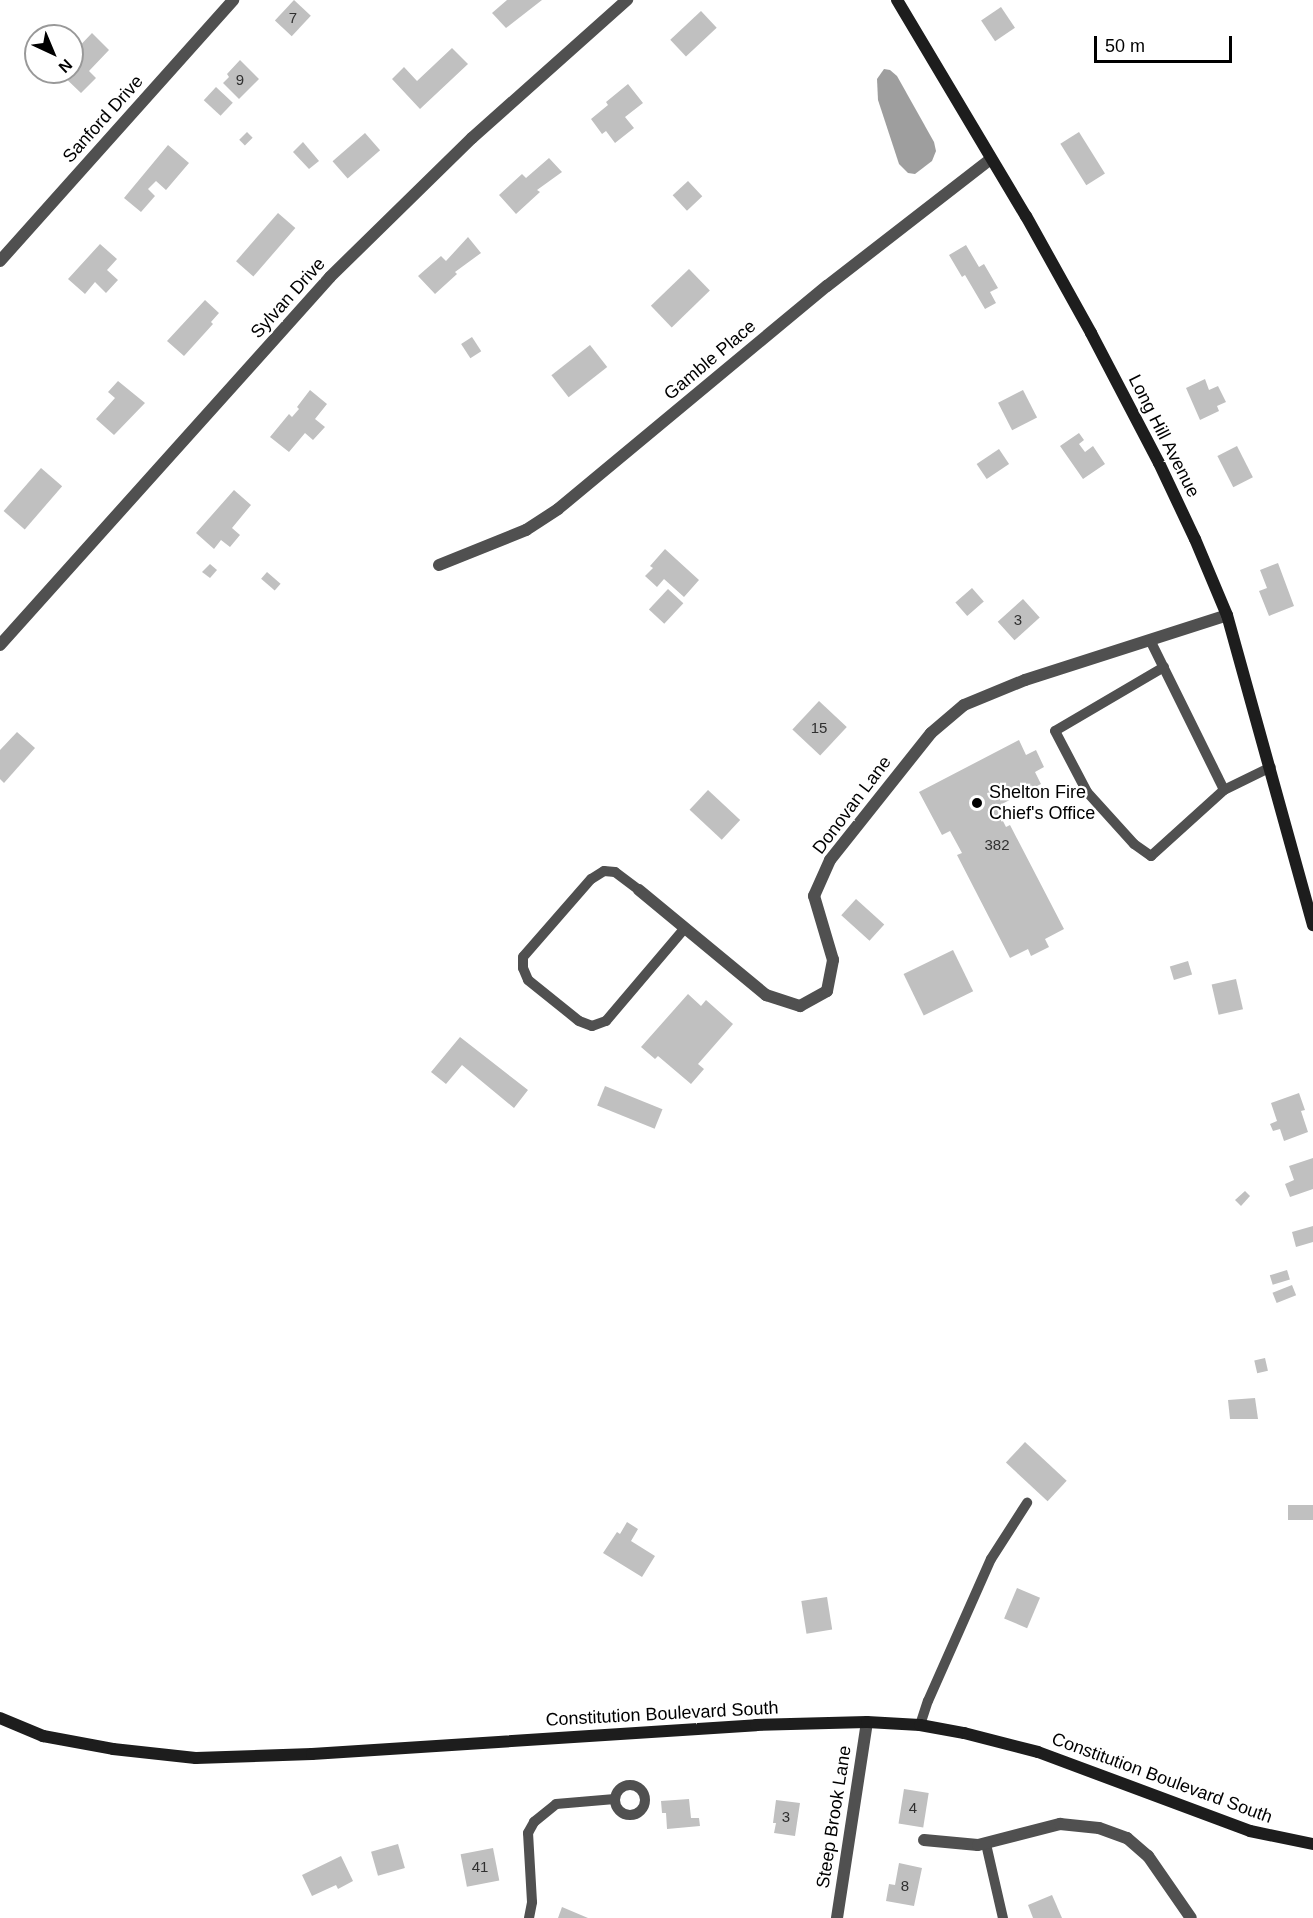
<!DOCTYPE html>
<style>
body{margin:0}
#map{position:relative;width:1313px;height:1918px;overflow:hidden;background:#fff;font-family:Helvetica,sans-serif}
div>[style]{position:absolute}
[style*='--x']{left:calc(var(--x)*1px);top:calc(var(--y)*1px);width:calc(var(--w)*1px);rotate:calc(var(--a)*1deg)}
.water>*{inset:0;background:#9e9e9e}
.building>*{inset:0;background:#c0c0c0;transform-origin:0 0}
.lane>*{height:10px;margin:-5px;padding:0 5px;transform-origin:5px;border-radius:5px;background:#505050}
.lane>.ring{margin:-5px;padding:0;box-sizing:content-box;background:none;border:10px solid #505050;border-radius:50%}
.street>*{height:12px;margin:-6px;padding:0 6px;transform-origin:6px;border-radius:6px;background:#505050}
.secondary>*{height:12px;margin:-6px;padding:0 6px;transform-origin:6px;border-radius:6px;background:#1d1d1d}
.dots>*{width:16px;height:16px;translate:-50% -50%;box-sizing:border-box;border:3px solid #fff;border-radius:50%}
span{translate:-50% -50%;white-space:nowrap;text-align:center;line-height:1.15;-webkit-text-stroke:4.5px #fff;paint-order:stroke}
.number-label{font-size:15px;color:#303030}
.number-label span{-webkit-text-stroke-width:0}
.street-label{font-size:18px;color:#000}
.poi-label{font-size:18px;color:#000}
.left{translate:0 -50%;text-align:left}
.north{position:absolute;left:24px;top:24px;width:60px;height:60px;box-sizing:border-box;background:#fff;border:2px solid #999;border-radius:50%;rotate:136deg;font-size:16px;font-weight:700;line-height:24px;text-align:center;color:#000}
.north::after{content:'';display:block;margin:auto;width:21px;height:27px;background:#000;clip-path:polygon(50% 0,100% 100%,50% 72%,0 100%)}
.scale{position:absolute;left:1094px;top:36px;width:138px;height:27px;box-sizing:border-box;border:3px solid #000;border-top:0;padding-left:8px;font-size:18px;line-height:21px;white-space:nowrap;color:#000;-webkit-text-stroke:4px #fff;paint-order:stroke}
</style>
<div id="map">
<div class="water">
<div style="clip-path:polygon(884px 69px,890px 70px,897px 76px,934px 142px,936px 151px,932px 161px,915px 174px,908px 173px,899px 164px,878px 100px,877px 79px)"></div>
</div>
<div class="building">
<div style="left:294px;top:0;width:23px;height:28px;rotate:43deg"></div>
<div style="clip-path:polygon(507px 0,542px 0,506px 28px,492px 13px)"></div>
<div style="left:1001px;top:7px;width:25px;height:24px;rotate:56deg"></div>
<div style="left:701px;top:11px;width:23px;height:42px;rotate:47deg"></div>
<div style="clip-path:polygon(92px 33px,109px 50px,89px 71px,96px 78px,81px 93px,59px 72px,72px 72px,72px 54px)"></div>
<div style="clip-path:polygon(452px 48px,468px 64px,420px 109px,392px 79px,404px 67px,417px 81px)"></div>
<div style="clip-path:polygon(240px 60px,259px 79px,239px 99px,223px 83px,229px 77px,227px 74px)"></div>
<div style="clip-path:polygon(628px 84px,643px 103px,625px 117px,634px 128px,615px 143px,606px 131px,602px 134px,591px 119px,608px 105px,606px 102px)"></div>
<div style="left:216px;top:87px;width:23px;height:18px;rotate:43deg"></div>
<div style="left:247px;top:132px;width:8px;height:11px;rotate:45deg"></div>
<div style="left:1079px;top:132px;width:49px;height:22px;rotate:58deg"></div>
<div style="left:365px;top:133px;width:23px;height:43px;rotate:49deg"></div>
<div style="clip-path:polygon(303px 142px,319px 161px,309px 169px,293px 152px)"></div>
<div style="clip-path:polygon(168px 145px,189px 163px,166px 190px,156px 181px,148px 189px,155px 196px,141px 212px,124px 198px)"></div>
<div style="clip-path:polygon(549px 158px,562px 172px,537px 190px,540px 192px,516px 214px,499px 195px,522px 174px,526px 178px)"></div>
<div style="left:688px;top:181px;width:21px;height:21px;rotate:47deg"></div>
<div style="left:278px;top:213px;width:23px;height:64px;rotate:41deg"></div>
<div style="clip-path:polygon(468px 237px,481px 253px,455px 272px,457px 274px,435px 294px,418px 276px,441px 256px,446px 261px)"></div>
<div style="clip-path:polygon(100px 244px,117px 259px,107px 270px,118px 280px,106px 293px,95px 282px,85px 294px,68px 279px)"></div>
<div style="clip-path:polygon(966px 245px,979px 267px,984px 264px,998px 288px,990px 292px,996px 303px,985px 309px,965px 275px,962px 277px,949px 255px)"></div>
<div style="left:689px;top:269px;width:30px;height:53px;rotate:46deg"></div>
<div style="clip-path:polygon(205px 300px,219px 313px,211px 322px,213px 324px,184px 356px,167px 341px)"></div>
<div style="left:472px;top:337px;width:17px;height:13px;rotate:57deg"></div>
<div style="left:590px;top:345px;width:28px;height:49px;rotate:52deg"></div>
<div style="clip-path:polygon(1205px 379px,1209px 390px,1218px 386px,1226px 402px,1217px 406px,1219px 411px,1200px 420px,1186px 388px)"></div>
<div style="clip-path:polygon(118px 381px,145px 403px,114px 435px,96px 419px,115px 398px,108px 392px)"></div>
<div style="clip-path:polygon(310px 390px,327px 404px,315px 419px,325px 427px,313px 440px,305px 433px,289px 452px,270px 437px,289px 414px,292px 417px,299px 409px,297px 407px)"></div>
<div style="left:1023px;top:390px;width:31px;height:28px;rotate:63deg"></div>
<div style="clip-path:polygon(1079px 433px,1084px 440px,1079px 444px,1085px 452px,1093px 446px,1105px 464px,1083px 479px,1060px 446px)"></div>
<div style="left:1237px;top:446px;width:35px;height:22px;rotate:63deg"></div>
<div style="left:999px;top:449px;width:18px;height:27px;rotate:56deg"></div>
<div style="left:41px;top:468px;width:28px;height:57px;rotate:41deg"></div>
<div style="clip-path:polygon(234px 490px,251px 505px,232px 528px,240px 535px,230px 547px,221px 540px,214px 549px,196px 533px)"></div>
<div style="clip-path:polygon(665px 549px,699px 580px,684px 597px,664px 579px,657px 587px,645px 576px,653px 568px,650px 566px)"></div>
<div style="clip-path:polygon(1278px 563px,1294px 606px,1269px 616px,1259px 591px,1267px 588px,1260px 570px)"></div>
<div style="clip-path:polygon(210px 564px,217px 570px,210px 578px,202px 572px)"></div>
<div style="left:267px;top:572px;width:18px;height:9px;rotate:41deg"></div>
<div style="left:972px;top:588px;width:18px;height:22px;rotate:49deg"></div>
<div style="left:668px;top:589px;width:21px;height:28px;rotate:43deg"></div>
<div style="left:1023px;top:599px;width:25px;height:34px;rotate:48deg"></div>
<div style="left:819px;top:701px;width:38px;height:39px;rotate:43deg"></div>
<div style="clip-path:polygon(17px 732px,35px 748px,4px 783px,0 779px,0 750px)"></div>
<div style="clip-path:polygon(1019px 740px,1026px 755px,1036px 750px,1044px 767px,1035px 772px,1041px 784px,996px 807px,1006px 827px,1010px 825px,1064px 929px,1045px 939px,1049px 947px,1031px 956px,1028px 949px,1010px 958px,957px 855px,962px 853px,950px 831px,942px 835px,919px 792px)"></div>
<div style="left:708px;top:790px;width:44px;height:27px;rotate:43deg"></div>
<div style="left:856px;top:899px;width:38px;height:22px;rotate:42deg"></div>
<div style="left:953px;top:950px;width:46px;height:55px;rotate:64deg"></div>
<div style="left:1188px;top:961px;width:14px;height:19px;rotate:73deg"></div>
<div style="left:1236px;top:979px;width:31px;height:25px;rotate:77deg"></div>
<div style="clip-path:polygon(688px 994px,701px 1006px,706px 1000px,733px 1024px,698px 1064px,704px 1069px,691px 1084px,658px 1056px,655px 1059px,641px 1047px)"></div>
<div style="clip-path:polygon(460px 1037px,528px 1090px,514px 1108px,462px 1065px,446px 1084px,431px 1072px)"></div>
<div style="left:605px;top:1086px;width:62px;height:21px;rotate:22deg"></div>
<div style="clip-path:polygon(1299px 1093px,1305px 1110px,1301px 1111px,1308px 1132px,1284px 1141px,1280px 1129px,1273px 1131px,1270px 1124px,1277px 1121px,1271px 1103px)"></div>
<div style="clip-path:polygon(1313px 1158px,1313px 1189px,1290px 1197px,1285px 1184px,1294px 1180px,1289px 1166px)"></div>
<div style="clip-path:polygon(1245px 1191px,1250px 1196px,1241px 1206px,1235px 1200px)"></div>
<div style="clip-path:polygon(1313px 1226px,1313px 1242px,1296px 1247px,1292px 1232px)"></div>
<div style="left:1287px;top:1270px;width:10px;height:18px;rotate:73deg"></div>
<div style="left:1292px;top:1285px;width:11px;height:21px;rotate:68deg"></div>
<div style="left:1265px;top:1358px;width:13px;height:11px;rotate:77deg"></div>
<div style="clip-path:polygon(1255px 1398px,1258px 1419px,1230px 1419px,1228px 1400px)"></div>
<div style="left:1025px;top:1442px;width:57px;height:28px;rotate:43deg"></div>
<div style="left:1313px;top:1505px;width:15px;height:25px;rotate:90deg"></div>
<div style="clip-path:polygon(627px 1522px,638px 1529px,631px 1541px,655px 1556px,642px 1577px,603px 1553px,617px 1532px,620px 1534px)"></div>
<div style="left:1017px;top:1588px;width:25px;height:33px;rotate:23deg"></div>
<div style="left:827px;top:1597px;width:33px;height:26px;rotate:81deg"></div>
<div style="left:904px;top:1789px;width:25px;height:35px;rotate:9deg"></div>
<div style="clip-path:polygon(689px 1799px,691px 1818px,699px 1818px,700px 1826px,667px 1829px,666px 1813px,662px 1813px,661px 1801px)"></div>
<div style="clip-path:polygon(776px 1800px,800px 1803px,795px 1836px,774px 1833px,776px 1823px,773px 1823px)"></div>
<div style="left:398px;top:1844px;width:25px;height:28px;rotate:74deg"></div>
<div style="left:493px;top:1848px;width:33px;height:33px;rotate:79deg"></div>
<div style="clip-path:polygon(341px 1856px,353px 1881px,338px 1889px,336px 1885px,312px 1896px,302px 1875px)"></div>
<div style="clip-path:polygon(899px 1863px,922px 1868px,914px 1906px,886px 1901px,889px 1884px,895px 1885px)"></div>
<div style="clip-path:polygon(1052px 1895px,1062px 1918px,1033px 1918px,1028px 1905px)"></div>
<div style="clip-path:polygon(562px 1907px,588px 1918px,558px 1918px)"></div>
</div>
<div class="lane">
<div style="--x:1150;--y:640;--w:167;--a:63.7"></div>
<div style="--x:1224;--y:790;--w:52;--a:-26.1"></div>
<div style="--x:1164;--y:667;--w:126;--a:149.6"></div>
<div style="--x:1055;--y:731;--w:69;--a:62.3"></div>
<div style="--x:1087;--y:792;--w:70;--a:47.9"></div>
<div style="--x:1134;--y:844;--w:21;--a:35"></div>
<div style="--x:1151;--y:856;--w:98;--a:-42.1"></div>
<div style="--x:639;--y:890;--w:30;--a:-143"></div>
<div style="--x:615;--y:872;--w:11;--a:-175"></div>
<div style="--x:604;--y:871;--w:15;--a:148"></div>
<div style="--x:591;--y:879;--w:103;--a:131.1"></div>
<div style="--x:523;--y:957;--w:11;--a:90"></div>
<div style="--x:523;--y:968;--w:13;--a:67"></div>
<div style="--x:528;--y:980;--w:65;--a:38.8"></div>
<div style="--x:579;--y:1021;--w:14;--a:21"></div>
<div style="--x:592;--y:1026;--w:15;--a:-20"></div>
<div style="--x:606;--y:1021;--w:122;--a:-49.7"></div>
<div style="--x:920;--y:1725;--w:25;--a:-72"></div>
<div style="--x:928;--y:1701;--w:155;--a:-66.1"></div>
<div style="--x:991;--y:1559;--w:67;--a:-57.3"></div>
<div class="ring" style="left:615px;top:1785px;width:20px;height:20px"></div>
<div style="--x:986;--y:1844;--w:76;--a:77.1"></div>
<div style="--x:529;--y:1918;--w:16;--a:-79"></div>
<div style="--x:532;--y:1902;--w:69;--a:-93.3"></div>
<div style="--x:528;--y:1833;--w:13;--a:-61"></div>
<div style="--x:534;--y:1822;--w:28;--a:-39"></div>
<div style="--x:556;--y:1804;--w:59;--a:-4.8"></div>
</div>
<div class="street">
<div style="--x:0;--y:261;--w:350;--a:-48.2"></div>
<div style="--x:439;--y:565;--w:94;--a:-21.9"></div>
<div style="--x:526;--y:530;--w:38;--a:-33"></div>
<div style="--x:558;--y:509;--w:349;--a:-39.7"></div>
<div style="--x:827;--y:286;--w:207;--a:-37.8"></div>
<div style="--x:0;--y:645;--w:494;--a:-48.1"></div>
<div style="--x:330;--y:277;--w:199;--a:-44.4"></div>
<div style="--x:472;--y:138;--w:208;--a:-41.7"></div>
<div style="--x:639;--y:890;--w:165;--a:39.6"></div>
<div style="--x:766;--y:995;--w:36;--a:18"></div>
<div style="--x:800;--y:1006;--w:31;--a:-29"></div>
<div style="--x:827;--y:991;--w:32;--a:-79"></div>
<div style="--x:833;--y:960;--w:67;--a:-106.5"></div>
<div style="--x:814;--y:896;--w:39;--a:-66"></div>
<div style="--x:830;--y:860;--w:162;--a:-51.5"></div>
<div style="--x:931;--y:733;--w:43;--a:-40.3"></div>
<div style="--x:964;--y:705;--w:66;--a:-22.3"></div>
<div style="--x:1025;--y:680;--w:212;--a:-17.8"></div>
<div style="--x:924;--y:1840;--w:54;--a:5.3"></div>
<div style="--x:978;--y:1845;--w:85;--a:-14.4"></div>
<div style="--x:1060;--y:1824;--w:39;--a:6"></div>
<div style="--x:1099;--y:1828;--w:30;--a:20"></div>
<div style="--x:1127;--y:1838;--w:28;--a:41"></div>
<div style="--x:1148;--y:1856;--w:75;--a:55.3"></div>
<div style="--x:837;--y:1918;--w:198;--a:-81.3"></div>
</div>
<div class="secondary">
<div style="--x:897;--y:0;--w:252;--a:59.2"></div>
<div style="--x:1026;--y:216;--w:134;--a:60.9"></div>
<div style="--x:1091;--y:333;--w:147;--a:62.4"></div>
<div style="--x:1159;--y:463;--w:84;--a:64.7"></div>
<div style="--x:1195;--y:539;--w:82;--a:67.2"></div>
<div style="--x:1227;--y:615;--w:322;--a:74.5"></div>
<div style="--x:0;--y:1718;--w:47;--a:22.7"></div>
<div style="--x:43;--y:1736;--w:71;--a:10.5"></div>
<div style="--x:113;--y:1749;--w:83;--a:6.2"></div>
<div style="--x:196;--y:1758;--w:116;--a:-2"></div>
<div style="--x:312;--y:1754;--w:445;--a:-3.7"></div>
<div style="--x:756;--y:1725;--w:111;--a:-1.5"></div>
<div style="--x:867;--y:1722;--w:53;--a:3.2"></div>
<div style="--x:920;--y:1725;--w:45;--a:10.3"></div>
<div style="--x:964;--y:1733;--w:76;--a:14.4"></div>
<div style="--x:1038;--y:1752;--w:226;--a:20.4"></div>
<div style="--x:1250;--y:1831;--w:64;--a:11.7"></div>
</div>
<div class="dots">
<div style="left:977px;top:803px;background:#000"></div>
</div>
<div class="number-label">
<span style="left:293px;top:18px">7</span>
<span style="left:240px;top:80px">9</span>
<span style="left:1018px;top:620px">3</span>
<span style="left:819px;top:728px">15</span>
<span style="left:997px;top:845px">382</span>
<span style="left:913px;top:1808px">4</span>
<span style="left:786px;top:1817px">3</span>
<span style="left:480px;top:1867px">41</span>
<span style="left:905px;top:1886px">8</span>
</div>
<div class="street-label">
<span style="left:103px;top:119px;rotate:-48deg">Sanford Drive</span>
<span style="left:288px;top:298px;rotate:-48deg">Sylvan Drive</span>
<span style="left:710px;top:360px;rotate:-40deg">Gamble Place</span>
<span style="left:1164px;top:436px;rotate:63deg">Long Hill Avenue</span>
<span style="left:852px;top:805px;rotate:-53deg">Donovan Lane</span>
<span style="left:662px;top:1714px;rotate:-3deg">Constitution Boulevard South</span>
<span style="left:1162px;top:1778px;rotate:20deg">Constitution Boulevard South</span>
<span style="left:834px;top:1817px;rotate:-81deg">Steep Brook Lane</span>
</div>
<div class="poi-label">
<span class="left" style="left:989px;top:803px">Shelton Fire<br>Chief's Office</span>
</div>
<div class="north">N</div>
<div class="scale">50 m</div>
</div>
